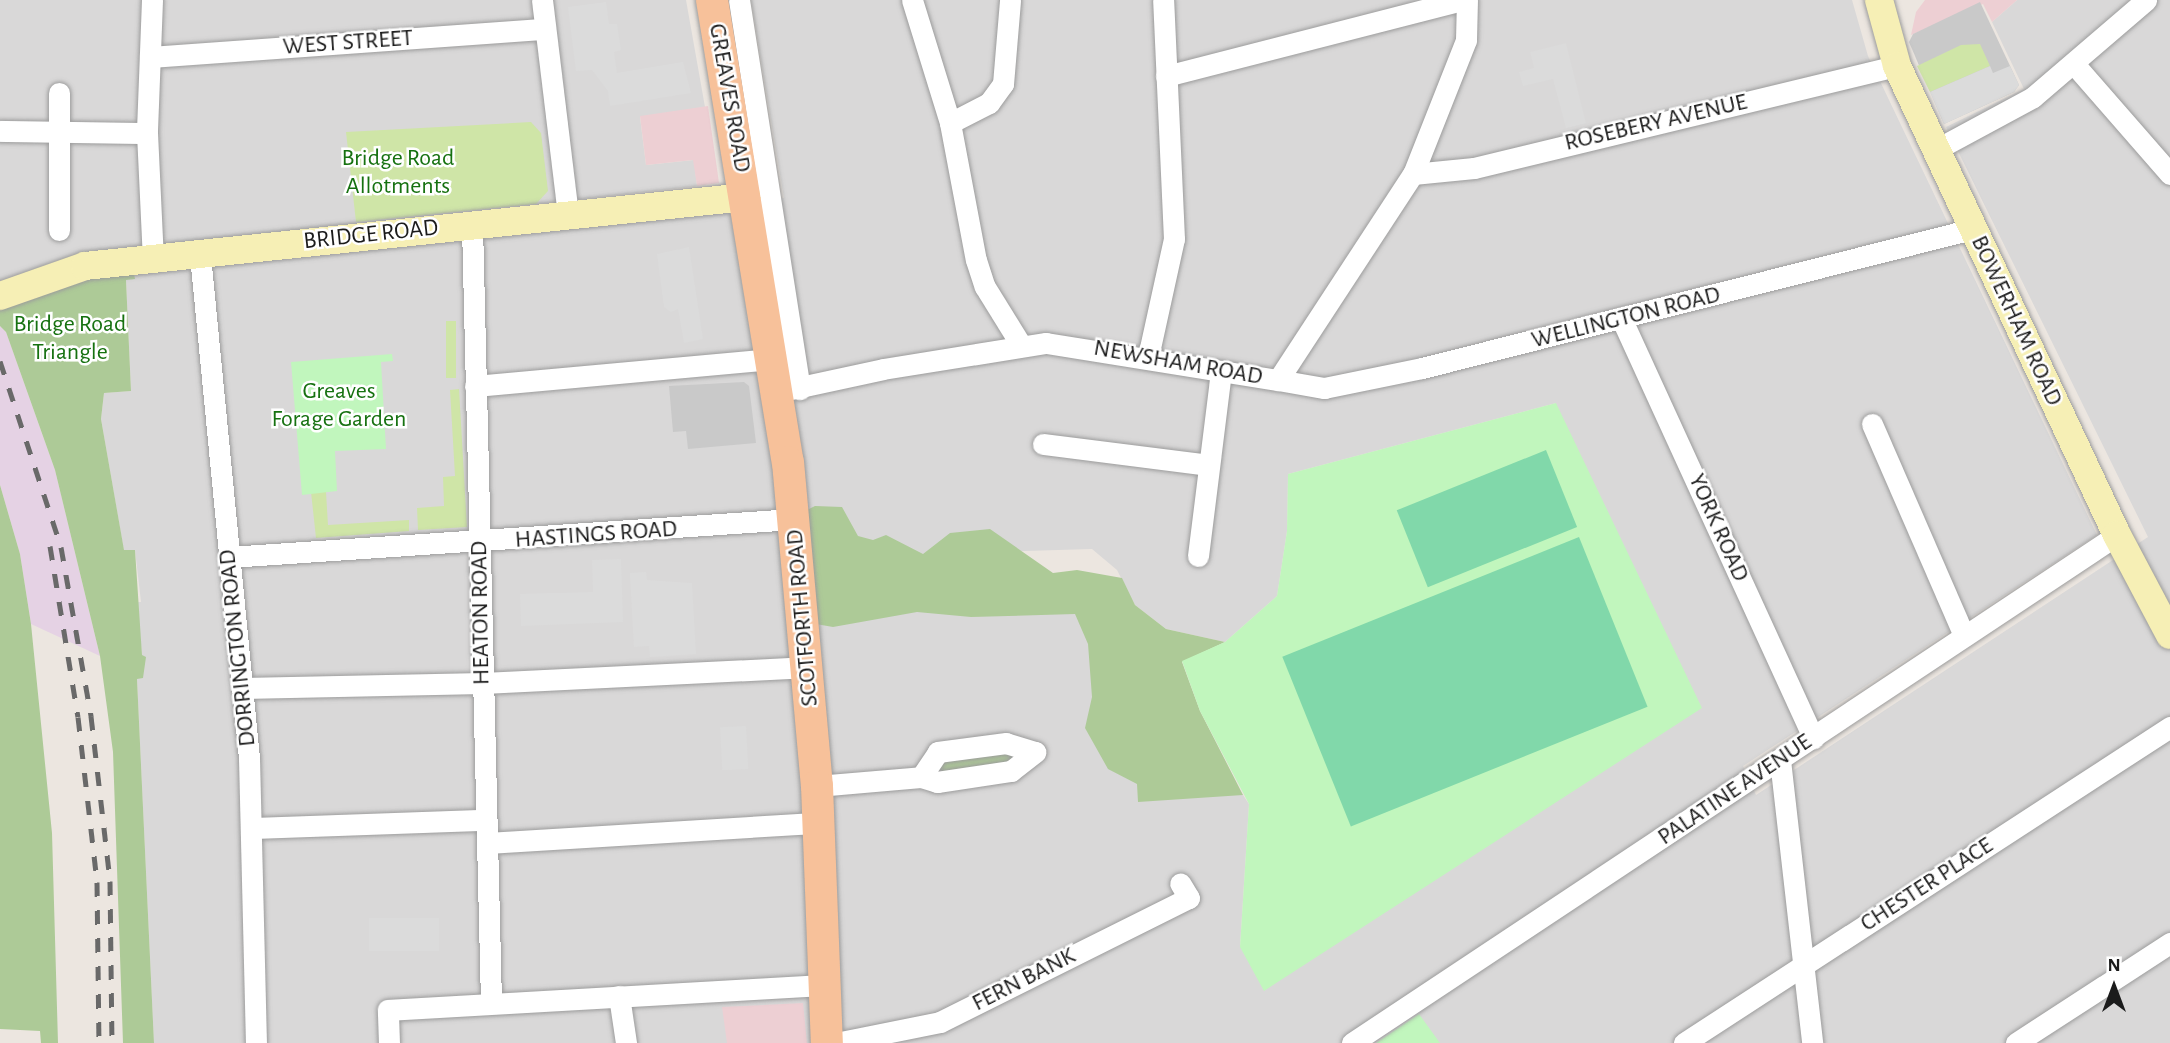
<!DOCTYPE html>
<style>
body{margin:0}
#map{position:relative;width:2170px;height:1043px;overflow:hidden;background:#ece6e0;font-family:"Alegreya Sans",sans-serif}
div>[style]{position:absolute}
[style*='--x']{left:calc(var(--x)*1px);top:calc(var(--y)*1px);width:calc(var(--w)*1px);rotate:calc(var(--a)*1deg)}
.residential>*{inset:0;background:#d9d8d8}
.commercial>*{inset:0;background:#edcfd3}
.industrial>*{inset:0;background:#e5d2e4}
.religious>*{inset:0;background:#c9c9c9}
.grass>*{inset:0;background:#cfe5a7;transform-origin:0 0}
.forest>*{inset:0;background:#adca97}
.park>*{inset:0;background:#c1f6bd}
.pitch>*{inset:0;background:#81d8aa;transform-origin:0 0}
.parking>*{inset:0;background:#dbdbdb;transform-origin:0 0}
.roads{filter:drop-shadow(0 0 2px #9c9c9c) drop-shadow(0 0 2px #9c9c9c)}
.street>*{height:21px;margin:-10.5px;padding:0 10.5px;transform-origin:10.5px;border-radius:10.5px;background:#fff}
.secondary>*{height:28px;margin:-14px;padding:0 14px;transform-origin:14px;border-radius:14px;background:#f6efb5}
.primary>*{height:32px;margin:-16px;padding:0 16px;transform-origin:16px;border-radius:16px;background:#f7c19a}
.rail>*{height:5px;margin-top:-2.5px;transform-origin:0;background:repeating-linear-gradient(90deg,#696969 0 14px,transparent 0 28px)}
span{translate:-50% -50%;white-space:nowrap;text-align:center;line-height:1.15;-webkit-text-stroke:5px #fff;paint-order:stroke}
.street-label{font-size:24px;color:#1b1b1b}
.park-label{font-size:24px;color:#167110}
.north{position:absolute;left:2079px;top:952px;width:70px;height:70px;-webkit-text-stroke:5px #fff;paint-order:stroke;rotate:0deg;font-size:19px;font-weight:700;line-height:28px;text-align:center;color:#1b1b1b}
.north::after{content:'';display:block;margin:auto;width:24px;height:32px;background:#1b1b1b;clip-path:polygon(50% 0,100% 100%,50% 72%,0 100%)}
</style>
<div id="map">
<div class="residential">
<div style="clip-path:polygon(0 0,686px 0,705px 107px,640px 117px,646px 165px,694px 160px,697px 186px,171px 245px,54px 264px,0 281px)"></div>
<div style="clip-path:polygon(evenodd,751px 0,1852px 0,1868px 56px,2097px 535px,1743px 766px,1756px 795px,2148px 537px,1946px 127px,2024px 89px,1992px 22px,2017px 0,2170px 0,2170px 1043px,154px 1043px,137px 679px,142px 655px,137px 602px,141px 602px,135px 550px,124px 551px,101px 419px,104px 393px,131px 391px,126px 280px,134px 274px,219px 260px,784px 198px,751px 0,1556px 403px,1240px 947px,1249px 804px,1243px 795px,1093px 588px,986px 552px,1092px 549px,1117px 570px,1135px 605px,1166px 629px,1225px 642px,1277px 596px,1287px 531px,1288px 474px,1556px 403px)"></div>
</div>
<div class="commercial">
<div style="clip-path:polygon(1925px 0,2017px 0,1992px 22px,1983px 4px,1911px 35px,1916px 12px)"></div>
<div style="clip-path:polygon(708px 106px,719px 183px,697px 186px,693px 160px,646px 165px,640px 116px)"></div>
<div style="clip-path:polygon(803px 1003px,807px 1043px,727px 1043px,722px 1007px)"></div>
</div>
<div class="industrial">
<div style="clip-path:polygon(0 326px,6px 332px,55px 470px,100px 656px,31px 624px,20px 554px,0 485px)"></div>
</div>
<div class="religious">
<div style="clip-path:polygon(1980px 2px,2019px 85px,2014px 92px,1944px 124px,1909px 42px,1913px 34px)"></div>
<div style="clip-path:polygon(744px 382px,749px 386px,756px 443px,688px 449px,686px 431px,673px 432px,669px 386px)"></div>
</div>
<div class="grass">
<div style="clip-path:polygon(1980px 44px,1990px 66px,1930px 92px,1917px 66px,1961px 45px)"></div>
<div style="clip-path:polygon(531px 122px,541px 133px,548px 191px,536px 204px,356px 222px,346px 132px)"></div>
<div style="left:446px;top:321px;width:10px;height:57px"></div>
<div style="clip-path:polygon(459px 389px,467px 527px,418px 530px,417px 508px,444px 506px,443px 477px,455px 476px,450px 390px)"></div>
<div style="clip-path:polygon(311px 492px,326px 492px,328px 525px,409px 520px,409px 531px,316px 538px)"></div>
</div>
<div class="forest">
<div style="clip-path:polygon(134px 274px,135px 279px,126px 280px,131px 391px,104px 393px,101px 419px,124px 550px,135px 550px,142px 655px,146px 657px,143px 678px,137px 679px,154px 1043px,123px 1043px,113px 752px,100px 656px,55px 470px,6px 332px,0 326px,0 306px,72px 275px)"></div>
<div style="clip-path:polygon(0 485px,20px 554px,31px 624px,52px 833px,58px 1043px,41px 1043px,40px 1031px,0 1029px)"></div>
<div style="clip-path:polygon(815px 506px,842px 507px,858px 536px,873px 540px,886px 535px,923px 554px,950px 533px,990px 529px,1053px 573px,1077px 570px,1122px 578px,1135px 605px,1166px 629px,1225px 642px,1182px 662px,1200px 711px,1243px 795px,1138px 802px,1137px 784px,1108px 769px,1085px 728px,1092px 697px,1088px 644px,1075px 614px,971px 617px,917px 612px,833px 627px,816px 624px,805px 511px)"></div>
<div style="clip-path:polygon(1004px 750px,1015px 756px,1006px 764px,946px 774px,936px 767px,944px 757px)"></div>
</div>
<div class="park">
<div style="clip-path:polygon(392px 354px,393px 361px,381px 362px,386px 449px,335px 451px,337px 491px,302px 495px,291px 362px)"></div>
<div style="clip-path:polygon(1556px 403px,1702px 708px,1264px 991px,1240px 947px,1249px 804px,1200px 711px,1182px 661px,1225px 642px,1277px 596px,1287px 531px,1288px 474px)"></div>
<div style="clip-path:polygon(1419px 1014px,1440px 1043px,1376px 1043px,1413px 1018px)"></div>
</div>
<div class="pitch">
<div style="left:1546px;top:450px;width:83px;height:161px;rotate:68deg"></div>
<div style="left:1579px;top:537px;width:183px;height:320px;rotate:68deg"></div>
</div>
<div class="parking">
<div style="clip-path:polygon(606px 2px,609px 24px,617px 24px,621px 50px,614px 52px,617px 73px,683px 62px,691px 93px,610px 106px,608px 91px,592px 70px,576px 71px,568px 7px)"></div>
<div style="clip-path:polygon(1566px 43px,1586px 123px,1566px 128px,1553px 79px,1523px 86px,1519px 72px,1534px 68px,1530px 52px)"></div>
<div style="clip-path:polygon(1990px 66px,1993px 73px,2010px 66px,2019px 85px,2014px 92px,1944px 124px,1930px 92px)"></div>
<div style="clip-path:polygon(689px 247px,703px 339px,684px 343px,678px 309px,671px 312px,664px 307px,657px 254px)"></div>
<div style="clip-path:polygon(621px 559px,623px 622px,521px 626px,520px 594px,593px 592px,592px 560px)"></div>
<div style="clip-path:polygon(646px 572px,647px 580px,692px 583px,696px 654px,650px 657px,649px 646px,634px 647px,630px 573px)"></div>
<div style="left:746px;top:726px;width:43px;height:26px;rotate:87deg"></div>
<div style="left:439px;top:918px;width:33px;height:70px;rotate:90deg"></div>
</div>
<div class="roads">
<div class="street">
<div style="--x:152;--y:0;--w:133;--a:92.2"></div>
<div style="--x:147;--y:133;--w:125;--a:87.3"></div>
<div style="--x:542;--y:0;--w:217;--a:83.1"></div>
<div style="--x:739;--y:0;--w:394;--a:81.1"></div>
<div style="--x:912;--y:0;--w:129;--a:72.8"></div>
<div style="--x:950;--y:123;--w:139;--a:79.3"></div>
<div style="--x:976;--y:260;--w:28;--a:72"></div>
<div style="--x:985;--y:287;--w:68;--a:58.2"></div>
<div style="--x:150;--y:57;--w:396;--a:-4.1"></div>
<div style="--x:2074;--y:64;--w:146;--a:48.9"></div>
<div style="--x:1166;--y:76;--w:305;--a:-14.4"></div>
<div style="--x:59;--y:93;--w:137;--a:90"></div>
<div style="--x:950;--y:123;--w:44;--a:-27.1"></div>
<div style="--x:989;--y:103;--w:24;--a:-54"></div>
<div style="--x:1003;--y:84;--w:84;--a:-85.2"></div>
<div style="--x:0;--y:131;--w:147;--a:0.8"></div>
<div style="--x:1937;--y:149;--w:109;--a:-28.4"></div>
<div style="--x:2033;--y:97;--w:149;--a:-40.6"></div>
<div style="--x:1413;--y:174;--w:61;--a:-5.6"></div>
<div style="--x:1474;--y:168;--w:435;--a:-13.6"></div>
<div style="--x:472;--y:225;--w:777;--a:88.6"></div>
<div style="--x:200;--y:255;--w:505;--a:84.44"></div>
<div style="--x:249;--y:758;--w:285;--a:88.6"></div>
<div style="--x:1622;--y:320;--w:460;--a:65.4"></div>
<div style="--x:1148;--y:357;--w:121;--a:-77.6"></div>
<div style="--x:1174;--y:239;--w:239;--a:-92.6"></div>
<div style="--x:1278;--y:380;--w:47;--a:9.9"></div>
<div style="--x:1324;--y:388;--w:100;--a:-11.5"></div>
<div style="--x:1422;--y:368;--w:567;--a:-14.18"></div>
<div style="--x:475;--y:386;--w:298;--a:-5.2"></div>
<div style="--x:777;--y:392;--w:108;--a:-12.2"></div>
<div style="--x:883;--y:369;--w:165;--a:-9.1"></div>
<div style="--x:1046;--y:343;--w:235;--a:9.1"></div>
<div style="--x:1278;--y:380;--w:246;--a:-56.8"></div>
<div style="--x:1413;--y:174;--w:144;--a:-68.4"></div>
<div style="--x:1466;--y:40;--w:40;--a:-88.6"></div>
<div style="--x:1872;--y:424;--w:231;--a:66.5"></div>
<div style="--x:1043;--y:444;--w:167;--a:7.2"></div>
<div style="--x:1198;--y:556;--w:186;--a:-82.9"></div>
<div style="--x:229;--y:557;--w:566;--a:-3.85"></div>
<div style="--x:242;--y:688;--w:241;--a:-1.2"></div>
<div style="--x:483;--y:683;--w:326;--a:-2.8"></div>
<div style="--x:1780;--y:760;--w:285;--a:83.5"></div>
<div style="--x:817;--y:786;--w:104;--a:-4.9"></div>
<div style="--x:921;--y:777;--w:17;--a:17"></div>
<div style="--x:937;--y:782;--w:75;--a:-8.5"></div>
<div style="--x:1011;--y:771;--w:31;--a:-38"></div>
<div style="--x:1035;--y:752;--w:30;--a:-163"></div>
<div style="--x:1006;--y:743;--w:69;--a:172.5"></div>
<div style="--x:938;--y:752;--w:30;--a:124"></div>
<div style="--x:253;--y:828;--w:233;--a:-2"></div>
<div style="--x:487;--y:843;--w:332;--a:-3.5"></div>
<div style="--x:619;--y:996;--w:48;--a:81.5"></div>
<div style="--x:389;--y:1043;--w:33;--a:-92"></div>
<div style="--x:388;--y:1010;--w:434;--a:-3.3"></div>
<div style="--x:836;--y:1043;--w:106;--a:-11.4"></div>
<div style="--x:940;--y:1022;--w:278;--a:-26.5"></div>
<div style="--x:1189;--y:898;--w:17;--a:-121"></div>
<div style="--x:1352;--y:1043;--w:918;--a:-33.59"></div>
<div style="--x:1684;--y:1043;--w:580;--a:-33.03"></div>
<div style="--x:2016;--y:1043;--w:184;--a:-33"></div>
</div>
<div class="secondary">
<div style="--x:1879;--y:0;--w:68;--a:74.7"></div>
<div style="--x:1897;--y:66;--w:518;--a:64.87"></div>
<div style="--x:2117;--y:535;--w:113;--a:62.1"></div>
<div style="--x:0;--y:296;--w:90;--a:-19.4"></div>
<div style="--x:85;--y:266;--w:665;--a:-5.96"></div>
</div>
<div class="primary">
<div style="--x:712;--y:0;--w:468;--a:80.7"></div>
<div style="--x:788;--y:462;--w:325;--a:84.9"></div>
<div style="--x:817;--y:786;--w:257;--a:87.8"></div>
</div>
</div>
<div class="rail">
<div style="--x:0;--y:361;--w:196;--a:71.8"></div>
<div style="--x:61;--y:547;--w:172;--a:79.9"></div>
<div style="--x:91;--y:716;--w:166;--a:83.4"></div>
<div style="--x:110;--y:881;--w:162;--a:89.3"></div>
<div style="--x:50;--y:546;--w:173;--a:80.7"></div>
<div style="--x:78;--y:717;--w:166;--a:83.4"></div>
<div style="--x:97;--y:882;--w:161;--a:89.3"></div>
</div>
<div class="street-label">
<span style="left:348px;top:43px;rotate:-4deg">WEST STREET</span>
<span style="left:729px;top:98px;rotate:80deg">GREAVES ROAD</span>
<span style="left:1656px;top:123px;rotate:-13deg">ROSEBERY AVENUE</span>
<span style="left:371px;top:235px;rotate:-6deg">BRIDGE ROAD</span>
<span style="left:1626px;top:318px;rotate:-14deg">WELLINGTON ROAD</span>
<span style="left:2016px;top:321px;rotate:65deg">BOWERHAM ROAD</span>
<span style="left:1178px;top:363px;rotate:10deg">NEWSHAM ROAD</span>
<span style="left:1718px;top:528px;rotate:66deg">YORK ROAD</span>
<span style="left:596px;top:535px;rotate:-4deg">HASTINGS ROAD</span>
<span style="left:481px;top:613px;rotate:-91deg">HEATON ROAD</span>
<span style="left:803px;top:618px;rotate:-95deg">SCOTFORTH ROAD</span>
<span style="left:238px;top:648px;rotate:-96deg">DORRINGTON ROAD</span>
<span style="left:1735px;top:790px;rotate:-34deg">PALATINE AVENUE</span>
<span style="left:1927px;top:885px;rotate:-33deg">CHESTER PLACE</span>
<span style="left:1024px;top:980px;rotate:-27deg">FERN BANK</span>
</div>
<div class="park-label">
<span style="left:398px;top:173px">Bridge Road<br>Allotments</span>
<span style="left:70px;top:339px">Bridge Road<br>Triangle</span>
<span style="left:339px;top:406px">Greaves<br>Forage Garden</span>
</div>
<div class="north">N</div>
</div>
